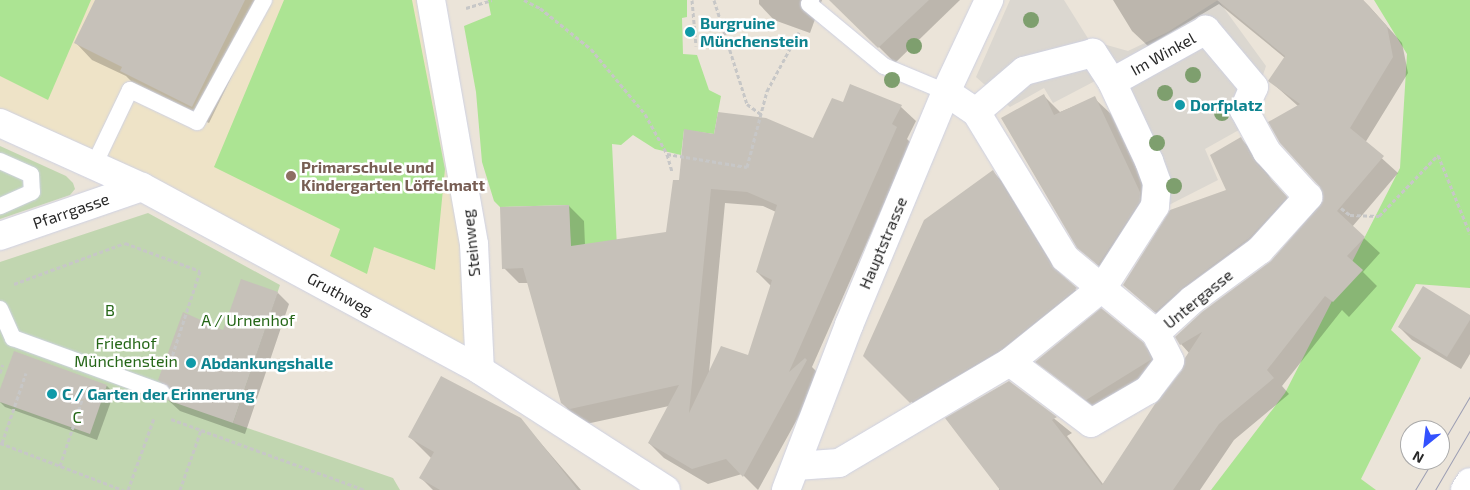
<!DOCTYPE html>
<meta charset="utf-8">
<style>
body{margin:0}
#map{position:relative;width:1470px;height:490px;overflow:hidden;background:#ebe4d9;font-family:"Exo 2",sans-serif}
div>[style]{position:absolute}
[style*='--x']{left:calc(var(--x)*1px);top:calc(var(--y)*1px);width:calc(var(--w)*1px);rotate:calc(var(--a)*1deg)}
.education>*{inset:0;background:#eee3c7}
.green>*{inset:0;background:#ace493}
.cemetery>*{inset:0;background:#c1d6b0}
.plaza>*{inset:0;background:#dbd7d0}
.shadow>*{inset:0;background:#0003}
.building>*{inset:0;background:#c6c1b9}
.path>*{height:3px;margin-top:-1.5px;transform-origin:0;background:repeating-linear-gradient(90deg,#c7c7c7 0 4px,transparent 0 6.5px)}
.roads{filter:drop-shadow(0 0 1px #ced1e2) drop-shadow(0 0 1px #ced1e2)}
.lane>*{height:16px;margin:-8px;padding:0 8px;transform-origin:8px;border-radius:8px;background:#fff}
.street>*{height:28px;margin:-14px;padding:0 14px;transform-origin:14px;border-radius:14px;background:#fff}
.secondary>*{height:28px;margin:-14px;padding:0 14px;transform-origin:14px;border-radius:14px;background:#fff}
.tram>*{height:1px;margin:-0.5px;padding:0 0.5px;transform-origin:0.5px;border-radius:0.5px;background:#9c9eb3}
.trees>*{width:16px;height:16px;margin:-8px;border-radius:50%;background:#7e9f6e}
.dots>*{width:14px;height:14px;translate:-50% -50%;box-sizing:border-box;border:2px solid #fff;border-radius:50%}
span{translate:-50% -50%;white-space:nowrap;text-align:center;line-height:1.15;-webkit-text-stroke:5px #fff;paint-order:stroke}
.culture-label{font-size:16px;color:#0d838f;font-weight:700}
.left{translate:0 -50%;text-align:left}
.street-label{font-size:16px;color:#282828}
.education-label{font-size:16px;color:#785e54;font-weight:700}
.park-label{font-size:16px;color:#256617}
.north{position:absolute;left:1400px;top:420px;width:50px;height:50px;box-sizing:border-box;background:#fff;border:1px solid #a9a9a9;border-radius:50%;rotate:209deg;font-size:14px;font-weight:700;line-height:20px;text-align:center;color:#282828}
.north::after{content:'';display:block;margin:auto;width:18px;height:22px;background:#3351fe;clip-path:polygon(50% 0,100% 100%,50% 72%,0 100%)}
</style>
<div id="map">
<div class="education">
<div style="clip-path:polygon(0 0,431px 0,480px 370px,0 123px)"></div>
</div>
<div class="green">
<div style="clip-path:polygon(0 0,91px 0,48px 100px,0 76px)"></div>
<div style="clip-path:polygon(284px 0,412px 0,445px 169px,435px 270px,374px 247px,367px 274px,330px 256px,340px 229px,214px 167px)"></div>
<div style="clip-path:polygon(488px 0,687px 0,687px 17px,682px 18px,683px 54px,697px 55px,709px 90px,721px 96px,714px 134px,684px 130px,681px 155px,655px 149px,633px 135px,621px 145px,612px 144px,618px 268px,571px 266px,569px 205px,500px 207px,494px 201px,482px 162px,476px 92px,464px 26px,491px 15px)"></div>
<div style="clip-path:polygon(1374px 0,1470px 0,1470px 288px,1416px 284px,1391px 330px,1421px 358px,1361px 479px,1376px 490px,1211px 490px,1285px 393px,1400px 168px,1407px 54px)"></div>
</div>
<div class="cemetery">
<div style="clip-path:polygon(0 146px,66px 176px,73px 183px,75px 189px,70px 195px,0 219px)"></div>
<div style="clip-path:polygon(148px 213px,280px 285px,233px 423px,393px 478px,400px 490px,0 490px,0 262px)"></div>
</div>
<div class="plaza">
<div style="clip-path:polygon(1010px 0,1064px 0,1089px 40px,1128px 51px,1168px 32px,1218px 0,1266px 66px,1246px 126px,1205px 149px,1218px 180px,1163px 208px,1146px 209px,1137px 162px,1097px 80px,1053px 103px,1044px 88px,1010px 107px,976px 77px)"></div>
</div>
<div class="shadow">
<div style="clip-path:polygon(97px 0,269px 0,209px 123px,138px 88px,126px 76px,92px 60px,76px 43px)"></div>
<div style="clip-path:polygon(759px 0,822px 0,810px 33px,774px 20px,759px 4px)"></div>
<div style="clip-path:polygon(832px 0,960px 0,895px 63px)"></div>
<div style="clip-path:polygon(1113px 0,1363px 0,1369px 6px,1402px 43px,1408px 73px,1365px 143px,1398px 173px,1352px 227px,1380px 253px,1363px 272px,1377px 286px,1349px 317px,1342px 310px,1282px 386px,1289px 394px,1234px 440px,1200px 490px,999px 490px,1009px 382px,1072px 433px,1067px 436px,1103px 484px,1184px 371px,1190px 354px,1181px 344px,1270px 263px,1321px 208px,1325px 193px,1298px 106px,1270px 81px,1285px 58px,1219px 4px,1148px 46px,1132px 31px)"></div>
<div style="clip-path:polygon(1044px 96px,1060px 112px,1094px 98px,1111px 114px,1157px 210px,1115px 281px,1078px 247px)"></div>
<div style="clip-path:polygon(evenodd,844px 104px,901px 107px,916px 121px,907px 139px,911px 143px,812px 367px,821px 376px,758px 490px,742px 474px,708px 484px,664px 458px,649px 443px,669px 406px,586px 424px,577px 418px,562px 403px,528px 283px,519px 283px,504px 268px,569px 206px,584px 221px,585px 245px,668px 233px,680px 182px,715px 136px,814px 140px,844px 104px,725px 203px,763px 206px,776px 212px,757px 272px,771px 286px,749px 356px,709px 373px,725px 203px)"></div>
<div style="clip-path:polygon(1241px 139px,1256px 154px,1271px 179px,1301px 213px,1172px 327px,1124px 285px,1227px 190px)"></div>
<div style="clip-path:polygon(993px 172px,1005px 184px,1062px 277px,1088px 301px,924px 414px,865px 356px)"></div>
<div style="clip-path:polygon(278px 293px,289px 304px,245px 434px,180px 411px,168px 400px,171px 392px,159px 380px)"></div>
<div style="clip-path:polygon(1470px 316px,1470px 354px,1461px 369px,1412px 340px,1399px 327px)"></div>
<div style="clip-path:polygon(1143px 344px,1156px 357px,1164px 372px,1100px 412px,1037px 362px)"></div>
<div style="clip-path:polygon(107px 386px,114px 393px,97px 440px,5px 407px,0 402px,0 393px)"></div>
<div style="clip-path:polygon(520px 419px,581px 490px,433px 490px,421px 478px,432px 459px,410px 437px)"></div>
</div>
<div class="building">
<div style="clip-path:polygon(95px 0,245px 0,192px 107px,120px 71px,122px 67px,74px 43px)"></div>
<div style="clip-path:polygon(829px 0,929px 0,878px 48px)"></div>
<div style="clip-path:polygon(1217px 0,1363px 0,1387px 26px,1393px 57px,1350px 128px,1384px 156px,1337px 211px,1365px 237px,1347px 256px,1363px 270px,1333px 302px,1325px 296px,1267px 370px,1274px 378px,1219px 424px,1173px 490px,1000px 490px,945px 418px,1009px 381px,1057px 417px,1052px 420px,1102px 485px,1155px 404px,1182px 370px,1185px 358px,1202px 332px,1180px 345px,1175px 337px,1202px 312px,1271px 261px,1323px 201px,1320px 187px,1280px 143px,1268px 122px,1300px 104px,1268px 81px,1285px 56px)"></div>
<div style="clip-path:polygon(evenodd,850px 84px,902px 105px,892px 124px,897px 127px,789px 372px,805px 358px,807px 360px,743px 477px,726px 459px,692px 469px,648px 443px,679px 385px,570px 409px,561px 403px,523px 268px,502px 269px,500px 207px,569px 205px,571px 246px,666px 232px,673px 180px,679px 180px,684px 129px,714px 134px,718px 112px,766px 118px,813px 138px,832px 98px,843px 102px,850px 84px,711px 189px,747px 192px,777px 205px,756px 272px,772px 280px,748px 355px,721px 346px,689px 413px,711px 189px)"></div>
<div style="clip-path:polygon(1044px 94px,1054px 115px,1095px 96px,1140px 192px,1140px 201px,1098px 265px,1077px 248px,1001px 118px)"></div>
<div style="clip-path:polygon(1241px 137px,1255px 162px,1287px 197px,1249px 238px,1183px 287px,1155px 312px,1123px 285px,1170px 210px,1226px 190px,1210px 155px)"></div>
<div style="clip-path:polygon(993px 170px,1052px 266px,1077px 288px,1001px 349px,910px 403px,863px 356px,924px 220px)"></div>
<div style="clip-path:polygon(241px 279px,278px 292px,233px 423px,167px 400px,171px 390px,158px 380px,183px 312px,223px 330px)"></div>
<div style="clip-path:polygon(1423px 286px,1470px 315px,1470px 320px,1447px 357px,1398px 327px)"></div>
<div style="clip-path:polygon(1101px 308px,1144px 343px,1152px 359px,1086px 400px,1035px 362px)"></div>
<div style="clip-path:polygon(14px 351px,107px 385px,90px 434px,0 402px,0 389px)"></div>
<div style="clip-path:polygon(441px 376px,521px 418px,578px 490px,440px 490px,419px 478px,434px 452px,408px 437px)"></div>
</div>
<div class="path">
<div style="--x:524;--y:0;--w:18;--a:27"></div>
<div style="--x:540;--y:8;--w:65;--a:38.8"></div>
<div style="--x:591;--y:49;--w:85;--a:50.3"></div>
<div style="--x:645;--y:114;--w:46;--a:61.2"></div>
<div style="--x:667;--y:154;--w:19;--a:74"></div>
<div style="--x:692;--y:0;--w:46;--a:85"></div>
<div style="--x:714;--y:0;--w:109;--a:72.4"></div>
<div style="--x:747;--y:104;--w:17;--a:36"></div>
<div style="--x:466;--y:8;--w:27;--a:-17"></div>
<div style="--x:667;--y:154;--w:81;--a:9.2"></div>
<div style="--x:747;--y:167;--w:79;--a:-75.3"></div>
<div style="--x:767;--y:91;--w:67;--a:-61.5"></div>
<div style="--x:1341;--y:208;--w:11;--a:38"></div>
<div style="--x:1350;--y:215;--w:29;--a:2"></div>
<div style="--x:1379;--y:216;--w:85;--a:-46"></div>
<div style="--x:1438;--y:155;--w:85;--a:67.9"></div>
<div style="--x:14;--y:284;--w:118;--a:-20.3"></div>
<div style="--x:125;--y:243;--w:80;--a:20.5"></div>
<div style="--x:200;--y:271;--w:100;--a:108.1"></div>
<div style="--x:0;--y:373;--w:9;--a:-72"></div>
<div style="--x:171;--y:419;--w:32;--a:20"></div>
<div style="--x:0;--y:443;--w:132;--a:20.9"></div>
<div style="--x:2;--y:443;--w:74;--a:-71.1"></div>
<div style="--x:60;--y:466;--w:76;--a:-71.6"></div>
<div style="--x:128;--y:490;--w:77;--a:-70.1"></div>
<div style="--x:180;--y:490;--w:64;--a:-70.7"></div>
<div style="--x:201;--y:430;--w:175;--a:20.1"></div>
</div>
<div class="roads">
<div class="lane">
<div style="--x:811;--y:0;--w:4;--a:117"></div>
<div style="--x:809;--y:4;--w:97;--a:39.6"></div>
<div style="--x:884;--y:66;--w:67;--a:22.8"></div>
<div style="--x:0;--y:161;--w:34;--a:24"></div>
<div style="--x:31;--y:175;--w:17;--a:87"></div>
<div style="--x:32;--y:192;--w:35;--a:156"></div>
<div style="--x:94;--y:165;--w:83;--a:-64.4"></div>
<div style="--x:130;--y:90;--w:74;--a:25.5"></div>
<div style="--x:197;--y:122;--w:139;--a:-61.2"></div>
<div style="--x:0;--y:309;--w:32;--a:66"></div>
<div style="--x:13;--y:338;--w:158;--a:20"></div>
</div>
<div class="street">
<div style="--x:431;--y:0;--w:248;--a:80"></div>
<div style="--x:474;--y:244;--w:126;--a:87.3"></div>
<div style="--x:946;--y:92;--w:36;--a:34"></div>
<div style="--x:976;--y:112;--w:171;--a:58.6"></div>
<div style="--x:1065;--y:258;--w:118;--a:39.5"></div>
<div style="--x:0;--y:123;--w:156;--a:24.3"></div>
<div style="--x:142;--y:187;--w:384;--a:28.4"></div>
<div style="--x:480;--y:370;--w:221;--a:32.8"></div>
<div style="--x:0;--y:236;--w:150;--a:-19"></div>
<div style="--x:1010;--y:362;--w:101;--a:37"></div>
<div style="--x:1091;--y:423;--w:66;--a:-30.1"></div>
<div style="--x:1148;--y:390;--w:36;--a:-53"></div>
<div style="--x:1170;--y:361;--w:31;--a:-117"></div>
<div style="--x:1156;--y:333;--w:49;--a:-42.5"></div>
<div style="--x:1192;--y:300;--w:84;--a:-36.3"></div>
<div style="--x:1260;--y:250;--w:72;--a:-47.8"></div>
<div style="--x:1308;--y:197;--w:61;--a:-132.3"></div>
<div style="--x:1267;--y:152;--w:48;--a:-118.7"></div>
<div style="--x:1244;--y:110;--w:25;--a:-67"></div>
<div style="--x:1254;--y:87;--w:75;--a:-130.1"></div>
<div style="--x:1206;--y:30;--w:107;--a:151"></div>
<div style="--x:796;--y:466;--w:43;--a:-4"></div>
<div style="--x:839;--y:463;--w:199;--a:-30.6"></div>
<div style="--x:1010;--y:362;--w:119;--a:-38.9"></div>
<div style="--x:1103;--y:287;--w:96;--a:-57.3"></div>
<div style="--x:1155;--y:206;--w:23;--a:-85"></div>
<div style="--x:1157;--y:183;--w:23;--a:-110"></div>
<div style="--x:1149;--y:161;--w:87;--a:-115.1"></div>
<div style="--x:1112;--y:82;--w:35;--a:-123"></div>
<div style="--x:1093;--y:53;--w:71;--a:165.4"></div>
<div style="--x:1024;--y:71;--w:63;--a:139.5"></div>
<div style="--x:1465;--y:490;--w:9;--a:-58"></div>
</div>
<div class="secondary">
<div style="--x:786;--y:490;--w:177;--a:-69.1"></div>
<div style="--x:849;--y:325;--w:252;--a:-67.4"></div>
<div style="--x:946;--y:92;--w:102;--a:-64.9"></div>
</div>
</div>
<div class="tram">
<div style="--x:1440;--y:447;--w:59;--a:-59.5"></div>
<div style="--x:1415;--y:490;--w:35;--a:-59"></div>
<div style="--x:1435;--y:490;--w:69;--a:-59.7"></div>
</div>
<div class="trees">
<div style="left:1031px;top:20px"></div>
<div style="left:914px;top:46px"></div>
<div style="left:1193px;top:75px"></div>
<div style="left:892px;top:80px"></div>
<div style="left:1165px;top:93px"></div>
<div style="left:1222px;top:113px"></div>
<div style="left:1157px;top:143px"></div>
<div style="left:1174px;top:186px"></div>
</div>
<div class="dots">
<div style="left:690px;top:32px;background:#0f9aa8"></div>
<div style="left:1180px;top:105px;background:#0f9aa8"></div>
<div style="left:291px;top:176px;background:#8d6e63"></div>
<div style="left:191px;top:363px;background:#0f9aa8"></div>
<div style="left:52px;top:394px;background:#0f9aa8"></div>
</div>
<div class="culture-label">
<span class="left" style="left:700px;top:32px">Burgruine<br>Münchenstein</span>
<span class="left" style="left:1190px;top:105px">Dorfplatz</span>
<span class="left" style="left:201px;top:363px">Abdankungshalle</span>
<span class="left" style="left:62px;top:394px">C / Garten der Erinnerung</span>
</div>
<div class="street-label">
<span style="left:1163px;top:54px;rotate:-29deg">Im Winkel</span>
<span style="left:71px;top:211px;rotate:-19deg">Pfarrgasse</span>
<span style="left:471px;top:243px;rotate:-96deg">Steinweg</span>
<span style="left:883px;top:243px;rotate:-67deg">Hauptstrasse</span>
<span style="left:340px;top:294px;rotate:29deg">Gruthweg</span>
<span style="left:1198px;top:299px;rotate:-39deg">Untergasse</span>
</div>
<div class="education-label">
<span class="left" style="left:301px;top:176px">Primarschule und<br>Kindergarten Löffelmatt</span>
</div>
<div class="park-label">
<span style="left:110px;top:310px">B</span>
<span style="left:248px;top:320px">A / Urnenhof</span>
<span style="left:126px;top:352px">Friedhof<br>Münchenstein</span>
<span style="left:77px;top:417px">C</span>
</div>
<div class="north">N</div>
</div>
